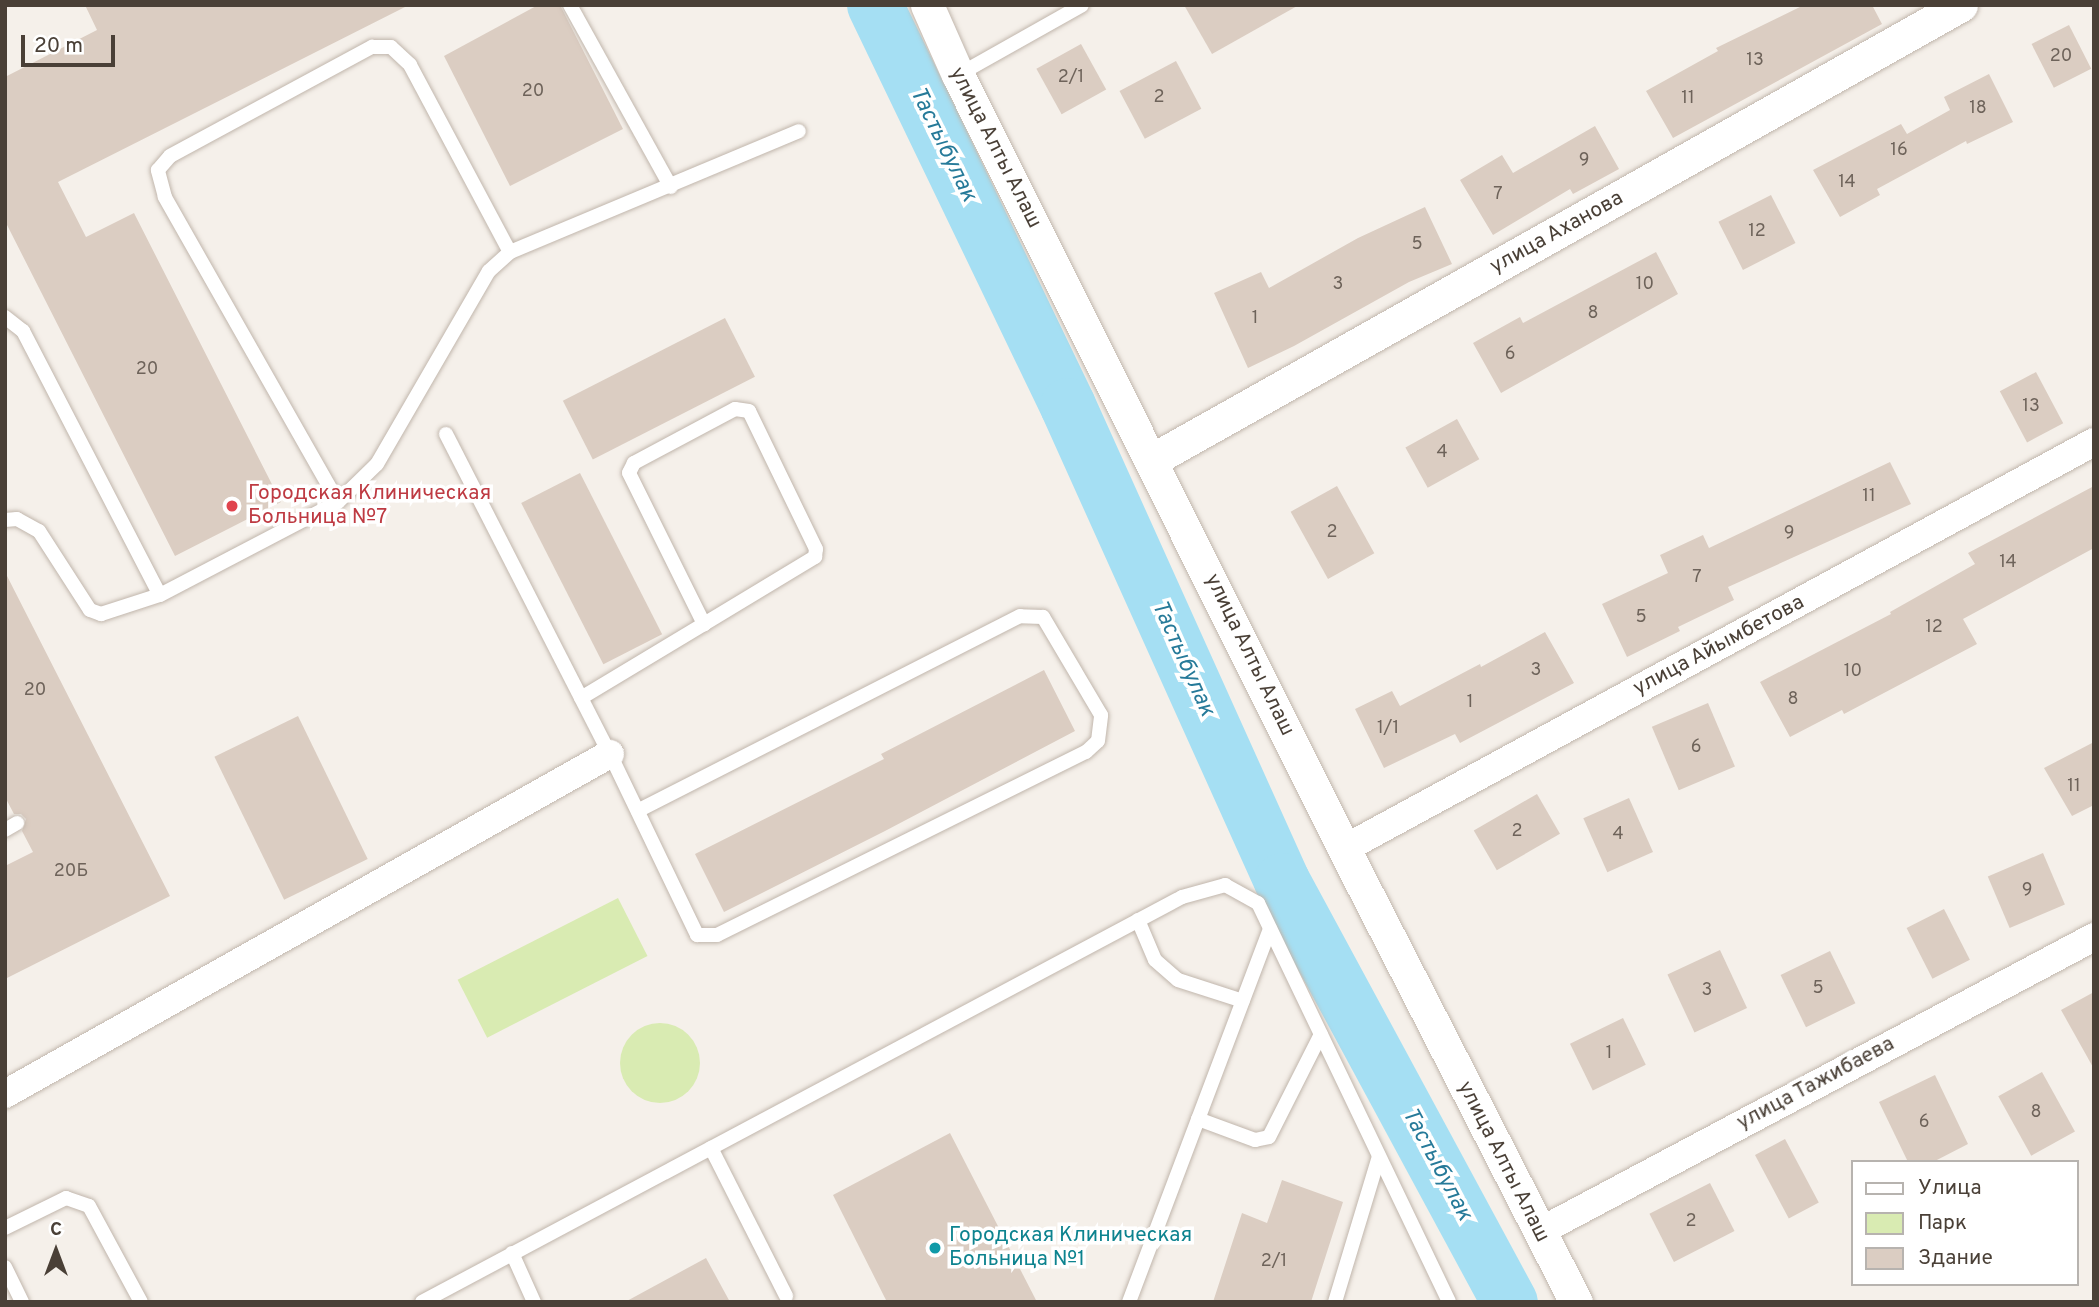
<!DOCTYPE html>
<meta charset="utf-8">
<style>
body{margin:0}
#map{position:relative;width:2099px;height:1307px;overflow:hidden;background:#f5f0ea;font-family:Overpass,sans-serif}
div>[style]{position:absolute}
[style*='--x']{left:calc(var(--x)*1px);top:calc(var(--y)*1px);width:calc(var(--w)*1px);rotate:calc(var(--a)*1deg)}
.green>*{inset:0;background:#d9ebb2;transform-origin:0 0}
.round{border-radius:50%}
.river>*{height:56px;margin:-28px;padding:0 28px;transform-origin:28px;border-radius:28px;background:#a5dff3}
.building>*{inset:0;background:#dbcdc2;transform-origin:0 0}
.roads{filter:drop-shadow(0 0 2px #c1b6ac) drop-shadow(0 0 2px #c1b6ac)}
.service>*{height:14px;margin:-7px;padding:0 7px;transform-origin:7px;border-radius:7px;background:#fff}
.minor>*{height:28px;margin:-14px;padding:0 14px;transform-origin:14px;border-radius:14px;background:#fff}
.tertiary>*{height:33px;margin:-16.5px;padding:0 16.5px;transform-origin:16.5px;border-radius:16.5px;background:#fff}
.dots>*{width:19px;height:19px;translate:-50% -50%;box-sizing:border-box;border:4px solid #fff;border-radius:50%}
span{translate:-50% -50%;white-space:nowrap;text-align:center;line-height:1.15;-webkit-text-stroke:7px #fff;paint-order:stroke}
.number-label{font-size:18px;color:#6e635a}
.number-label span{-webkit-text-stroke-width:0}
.street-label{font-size:21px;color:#4a4037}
.health-label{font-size:21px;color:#be3a42}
.left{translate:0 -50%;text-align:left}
.culture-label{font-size:21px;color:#0d838f}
.water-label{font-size:23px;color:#267a99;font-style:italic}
.frame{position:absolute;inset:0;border:7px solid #4a4037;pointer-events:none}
.legend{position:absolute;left:1851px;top:1160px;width:228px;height:126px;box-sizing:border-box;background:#fff;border:2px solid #b7b3af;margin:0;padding:9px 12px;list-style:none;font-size:21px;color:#4a4037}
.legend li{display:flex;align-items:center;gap:14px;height:35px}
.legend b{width:35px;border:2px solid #b7b3af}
.north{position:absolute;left:21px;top:1216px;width:70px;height:70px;-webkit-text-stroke:5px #fff;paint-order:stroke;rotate:0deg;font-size:19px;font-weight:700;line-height:28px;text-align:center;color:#4a4037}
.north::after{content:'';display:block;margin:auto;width:24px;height:32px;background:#4a4037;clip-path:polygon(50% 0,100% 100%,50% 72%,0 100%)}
.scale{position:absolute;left:21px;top:35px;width:94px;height:32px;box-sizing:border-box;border:4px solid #4a4037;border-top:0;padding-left:9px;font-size:21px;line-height:24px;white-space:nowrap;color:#4a4037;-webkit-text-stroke:5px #fff;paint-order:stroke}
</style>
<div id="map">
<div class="green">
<div style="left:618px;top:898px;width:65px;height:180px;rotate:63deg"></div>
<div class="round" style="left:620px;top:1023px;width:80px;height:80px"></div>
</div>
<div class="river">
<div style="--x:875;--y:5;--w:445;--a:64.3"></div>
<div style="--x:1068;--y:406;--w:521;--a:65.75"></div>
<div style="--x:1282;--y:881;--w:479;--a:61.6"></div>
</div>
<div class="building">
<div style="clip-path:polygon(85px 5px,409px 5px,58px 182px,86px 237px,134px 213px,281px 502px,175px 556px,5px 221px,5px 77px,97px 30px)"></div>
<div style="clip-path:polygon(538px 5px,560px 5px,623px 129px,510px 186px,444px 56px)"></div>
<div style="clip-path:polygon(1184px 5px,1299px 5px,1212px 54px)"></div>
<div style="clip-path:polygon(1804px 5px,1872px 5px,1882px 24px,1673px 138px,1646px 91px,1718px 51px,1716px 48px)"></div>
<div style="left:2069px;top:25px;width:49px;height:42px;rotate:63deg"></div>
<div style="left:1081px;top:44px;width:52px;height:51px;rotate:61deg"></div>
<div style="left:1176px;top:61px;width:54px;height:64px;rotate:62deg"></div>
<div style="clip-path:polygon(1989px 74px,2013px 122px,1967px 144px,1966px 141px,1877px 189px,1880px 195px,1840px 217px,1813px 170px,1901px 124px,1907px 134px,1950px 110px,1944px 97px)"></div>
<div style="clip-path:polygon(1595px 126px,1619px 169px,1573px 194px,1570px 189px,1493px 235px,1460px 180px,1502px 155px,1513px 173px)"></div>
<div style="left:1771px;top:195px;width:54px;height:59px;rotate:63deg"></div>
<div style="clip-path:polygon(1425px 207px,1452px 264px,1409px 282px,1294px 346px,1248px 368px,1214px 293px,1261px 272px,1269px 288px,1358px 238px)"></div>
<div style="clip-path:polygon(1656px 252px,1678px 294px,1501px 393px,1473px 343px,1520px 317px,1523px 323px)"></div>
<div style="left:725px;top:318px;width:66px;height:182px;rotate:63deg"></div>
<div style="left:2036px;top:372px;width:58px;height:41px;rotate:62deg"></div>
<div style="left:1457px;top:419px;width:46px;height:59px;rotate:61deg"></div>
<div style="clip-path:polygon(1890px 462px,1911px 504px,1728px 587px,1734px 600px,1678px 627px,1680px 631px,1627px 657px,1602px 604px,1668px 573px,1660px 555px,1703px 535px,1709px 548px)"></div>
<div style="left:580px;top:473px;width:181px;height:66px;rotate:63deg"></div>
<div style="left:1337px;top:486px;width:77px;height:53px;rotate:61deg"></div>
<div style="clip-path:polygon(2094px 486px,2094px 548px,1963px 619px,1977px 644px,1844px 714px,1842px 710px,1790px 737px,1760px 682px,1891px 614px,1890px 612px,1975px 564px,1968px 553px)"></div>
<div style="clip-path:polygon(5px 572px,170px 896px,5px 979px,5px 866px,33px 852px,22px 831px,26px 819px,21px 814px,14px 814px,5px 797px)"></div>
<div style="clip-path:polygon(1545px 632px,1574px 683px,1460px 743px,1455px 734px,1384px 768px,1355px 709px,1392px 691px,1400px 706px,1480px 664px,1481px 667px)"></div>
<div style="clip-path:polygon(1044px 670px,1075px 731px,885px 831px,724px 912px,695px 854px,884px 759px,881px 754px)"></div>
<div style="left:1708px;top:703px;width:69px;height:61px;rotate:67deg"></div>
<div style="left:298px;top:716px;width:159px;height:93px;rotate:64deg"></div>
<div style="clip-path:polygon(2094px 742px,2094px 805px,2072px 816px,2044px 768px)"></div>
<div style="left:1537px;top:794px;width:46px;height:73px;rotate:60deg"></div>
<div style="left:1629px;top:798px;width:59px;height:50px;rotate:66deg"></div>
<div style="left:2043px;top:853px;width:56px;height:60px;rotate:67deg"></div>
<div style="left:1944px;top:909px;width:57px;height:42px;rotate:63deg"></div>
<div style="left:1720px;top:950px;width:64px;height:58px;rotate:65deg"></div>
<div style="left:1830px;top:951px;width:58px;height:55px;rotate:64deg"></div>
<div style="clip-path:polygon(2094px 992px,2094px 1069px,2061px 1010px)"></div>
<div style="left:1623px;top:1018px;width:52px;height:59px;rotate:64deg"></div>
<div style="left:2042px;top:1072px;width:68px;height:50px;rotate:61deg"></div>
<div style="clip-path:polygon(1935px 1075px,1968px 1144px,1933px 1162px,1908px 1162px,1879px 1102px)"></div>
<div style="clip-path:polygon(950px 1133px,1037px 1302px,887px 1302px,833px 1195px)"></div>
<div style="left:1785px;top:1139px;width:72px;height:34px;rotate:62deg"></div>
<div style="clip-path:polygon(1282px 1180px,1343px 1202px,1311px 1302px,1213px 1302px,1242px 1213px,1267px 1223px)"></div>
<div style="left:1710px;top:1183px;width:54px;height:68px;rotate:63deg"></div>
<div style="clip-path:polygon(706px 1258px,730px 1302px,625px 1302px)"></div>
</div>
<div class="roads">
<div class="service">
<div style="--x:570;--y:5;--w:208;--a:61"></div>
<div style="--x:958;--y:75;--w:142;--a:-29.4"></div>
<div style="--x:5;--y:317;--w:23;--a:38"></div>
<div style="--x:23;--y:331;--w:297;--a:62.6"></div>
<div style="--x:446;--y:434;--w:360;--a:62.9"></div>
<div style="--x:610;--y:754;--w:201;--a:64.3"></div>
<div style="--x:697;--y:935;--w:20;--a:0"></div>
<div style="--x:717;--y:935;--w:412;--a:-26.4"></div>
<div style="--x:1086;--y:752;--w:16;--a:-43"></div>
<div style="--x:1098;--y:741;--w:26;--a:-83"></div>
<div style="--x:1101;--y:715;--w:114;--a:-120.6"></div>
<div style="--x:1043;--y:617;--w:23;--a:-178"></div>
<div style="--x:1020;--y:616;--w:429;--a:153"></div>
<div style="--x:338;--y:502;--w:351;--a:-119.6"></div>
<div style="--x:165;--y:197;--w:28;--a:-105"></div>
<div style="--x:158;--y:170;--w:18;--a:-49"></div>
<div style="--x:170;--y:156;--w:230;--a:-28.4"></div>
<div style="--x:372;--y:47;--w:19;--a:0"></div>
<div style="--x:391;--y:47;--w:26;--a:43"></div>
<div style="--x:410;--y:65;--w:212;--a:61.9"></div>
<div style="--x:5;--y:520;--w:12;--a:-5"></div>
<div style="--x:17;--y:519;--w:25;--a:29"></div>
<div style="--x:39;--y:531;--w:94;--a:57.2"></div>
<div style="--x:90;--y:610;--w:12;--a:20"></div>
<div style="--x:101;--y:614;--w:62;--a:-17.9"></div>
<div style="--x:160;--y:595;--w:201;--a:-27.6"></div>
<div style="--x:338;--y:502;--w:54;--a:-44.3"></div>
<div style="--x:377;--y:464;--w:223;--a:-59.9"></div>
<div style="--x:489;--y:271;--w:28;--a:-42"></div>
<div style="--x:510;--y:252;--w:313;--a:-22.7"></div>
<div style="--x:581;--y:698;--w:144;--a:-31"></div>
<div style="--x:704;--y:624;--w:130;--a:-31.1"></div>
<div style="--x:815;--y:557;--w:8;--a:-83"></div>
<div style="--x:816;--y:549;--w:153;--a:-115.9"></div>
<div style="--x:749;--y:411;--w:14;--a:-172"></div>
<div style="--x:735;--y:409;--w:115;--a:151.9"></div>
<div style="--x:634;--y:463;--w:11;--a:117"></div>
<div style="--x:629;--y:473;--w:169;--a:63.6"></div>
<div style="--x:5;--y:830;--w:14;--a:-30"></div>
<div style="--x:1138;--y:920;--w:43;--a:67"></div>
<div style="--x:1155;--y:960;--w:30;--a:41"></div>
<div style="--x:1178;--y:980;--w:68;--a:17.9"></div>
<div style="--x:1198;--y:1119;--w:61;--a:20.2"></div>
<div style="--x:1255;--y:1140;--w:14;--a:-12"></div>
<div style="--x:1269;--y:1137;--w:115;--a:-63.2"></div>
<div style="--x:711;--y:1148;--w:166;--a:63.1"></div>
<div style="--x:5;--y:1228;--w:68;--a:-26.2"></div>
<div style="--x:66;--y:1198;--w:24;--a:19"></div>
<div style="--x:89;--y:1206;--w:109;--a:61.6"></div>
<div style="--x:512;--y:1253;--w:54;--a:65.8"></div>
<div style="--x:5;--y:1267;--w:39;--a:64"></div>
<div style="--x:422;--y:1302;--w:861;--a:-28.05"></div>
<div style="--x:1182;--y:897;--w:45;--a:-15.6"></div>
<div style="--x:1225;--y:885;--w:38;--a:29"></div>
<div style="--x:1258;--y:903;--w:442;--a:64.4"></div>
<div style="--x:1129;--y:1302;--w:399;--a:-69.3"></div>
<div style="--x:1335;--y:1302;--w:152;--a:-73.2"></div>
</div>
<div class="minor">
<div style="--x:1344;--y:849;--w:853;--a:-28.49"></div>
<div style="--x:5;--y:1094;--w:694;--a:-29.34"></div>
<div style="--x:1539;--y:1232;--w:629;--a:-27.99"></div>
</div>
<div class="tertiary">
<div style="--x:927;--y:5;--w:77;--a:66.1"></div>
<div style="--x:958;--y:75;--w:865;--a:63.49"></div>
<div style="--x:1344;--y:849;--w:509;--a:62.88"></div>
<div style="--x:1152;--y:460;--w:928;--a:-29.35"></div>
</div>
</div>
<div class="dots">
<div style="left:232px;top:506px;background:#e0444e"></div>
<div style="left:935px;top:1248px;background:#0f9aa8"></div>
</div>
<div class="number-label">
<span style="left:2061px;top:57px">20</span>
<span style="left:1755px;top:61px">13</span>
<span style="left:1071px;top:78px">2/1</span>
<span style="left:533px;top:92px">20</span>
<span style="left:1159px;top:98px">2</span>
<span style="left:1688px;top:99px">11</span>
<span style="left:1978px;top:109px">18</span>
<span style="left:1899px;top:151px">16</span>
<span style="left:1584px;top:161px">9</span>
<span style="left:1847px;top:183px">14</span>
<span style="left:1498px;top:195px">7</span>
<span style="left:1757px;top:232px">12</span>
<span style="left:1417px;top:245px">5</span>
<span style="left:1338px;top:285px">3</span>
<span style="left:1645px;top:285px">10</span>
<span style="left:1593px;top:314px">8</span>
<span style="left:1255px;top:319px">1</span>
<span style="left:1510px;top:355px">6</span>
<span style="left:147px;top:370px">20</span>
<span style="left:2031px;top:407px">13</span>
<span style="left:1442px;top:453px">4</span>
<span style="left:1869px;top:497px">11</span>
<span style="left:1332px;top:533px">2</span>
<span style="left:1789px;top:534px">9</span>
<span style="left:2008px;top:563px">14</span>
<span style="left:1697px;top:578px">7</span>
<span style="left:1641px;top:618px">5</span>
<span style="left:1934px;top:628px">12</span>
<span style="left:1536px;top:671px">3</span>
<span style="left:1853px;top:672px">10</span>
<span style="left:35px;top:691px">20</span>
<span style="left:1793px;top:700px">8</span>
<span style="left:1470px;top:703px">1</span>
<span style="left:1388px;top:729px">1/1</span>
<span style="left:1696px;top:748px">6</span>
<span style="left:2074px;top:787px">11</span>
<span style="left:1517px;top:832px">2</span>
<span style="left:1618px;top:835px">4</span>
<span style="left:71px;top:872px">20Б</span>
<span style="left:2027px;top:891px">9</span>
<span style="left:1818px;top:989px">5</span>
<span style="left:1707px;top:991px">3</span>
<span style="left:1609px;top:1054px">1</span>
<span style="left:2036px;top:1113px">8</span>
<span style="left:1924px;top:1123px">6</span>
<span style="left:1691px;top:1222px">2</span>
<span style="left:1274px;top:1262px">2/1</span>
</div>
<div class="street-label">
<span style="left:995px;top:148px;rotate:63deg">улица Алты Алаш</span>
<span style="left:1557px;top:233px;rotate:-29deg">улица Аханова</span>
<span style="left:1719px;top:646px;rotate:-28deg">улица Айымбетова</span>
<span style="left:1249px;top:655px;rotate:64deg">улица Алты Алаш</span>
<span style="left:1816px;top:1084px;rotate:-28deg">улица Тажибаева</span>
<span style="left:1503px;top:1162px;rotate:63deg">улица Алты Алаш</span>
</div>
<div class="health-label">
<span class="left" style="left:248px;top:506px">Городская Клиническая<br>Больница №7</span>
</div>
<div class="culture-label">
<span class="left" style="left:949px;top:1248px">Городская Клиническая<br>Больница №1</span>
</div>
<div class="water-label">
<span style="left:942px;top:145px;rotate:64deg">Тастыбулак</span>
<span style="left:1182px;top:659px;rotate:66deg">Тастыбулак</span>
<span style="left:1436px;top:1165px;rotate:62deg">Тастыбулак</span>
</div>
<div class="frame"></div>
<ul class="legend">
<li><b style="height:9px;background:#fff"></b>Улица</li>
<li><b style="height:19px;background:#d9ebb2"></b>Парк</li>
<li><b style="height:19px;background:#dbcdc2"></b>Здание</li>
</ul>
<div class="north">С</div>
<div class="scale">20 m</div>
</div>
